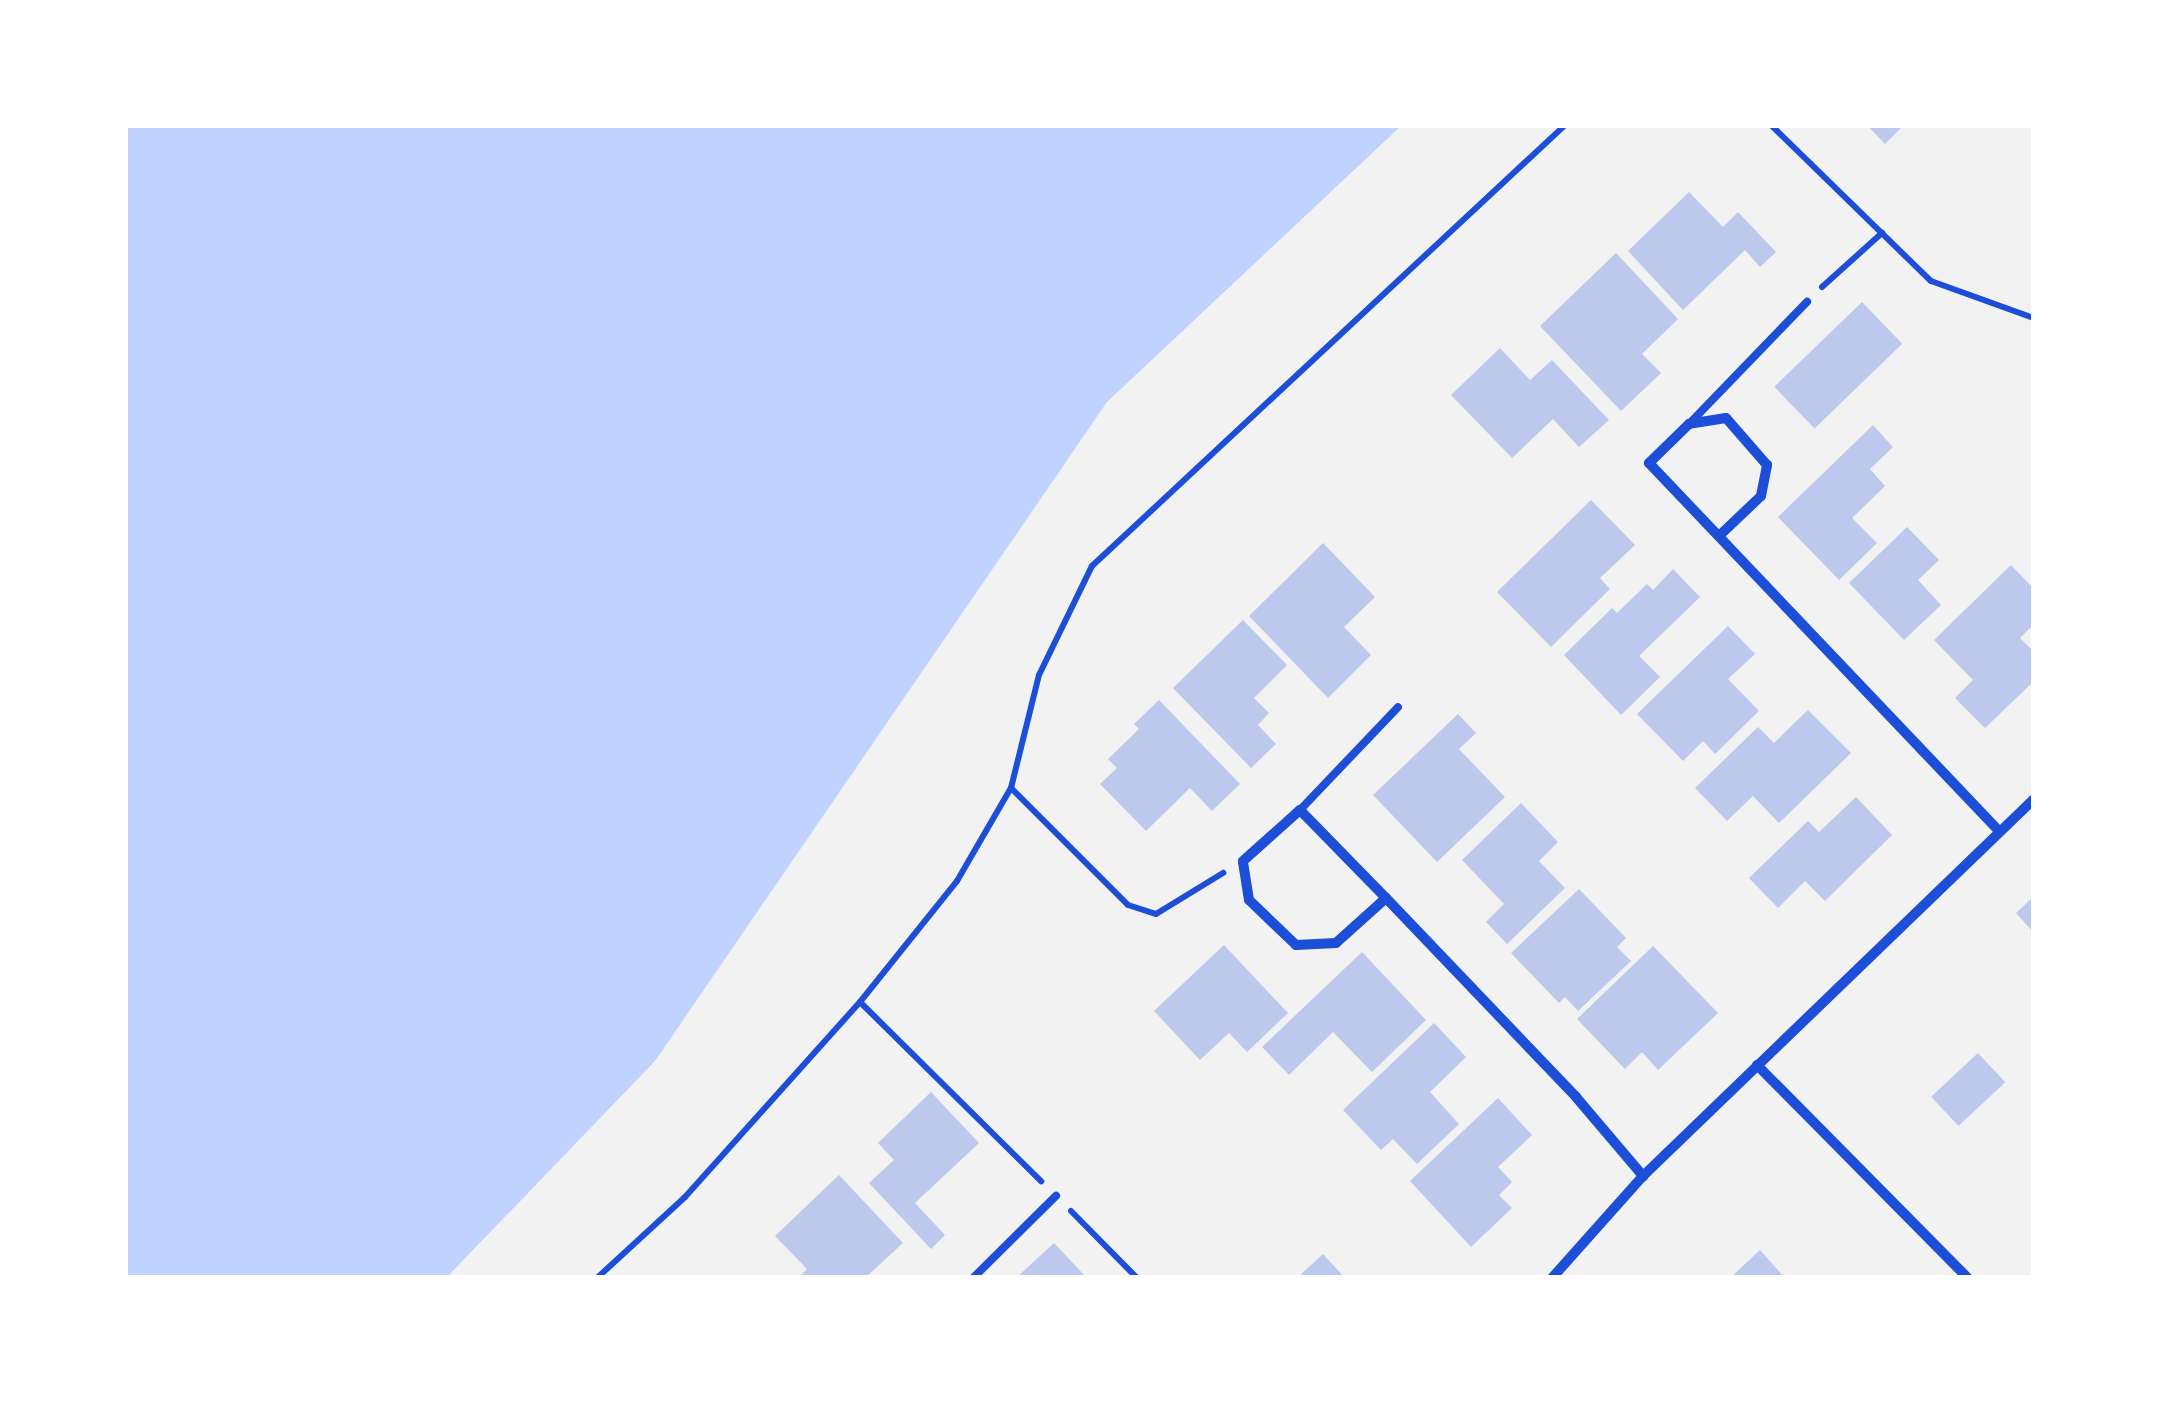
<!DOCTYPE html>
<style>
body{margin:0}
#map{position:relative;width:2159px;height:1403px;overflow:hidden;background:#f2f2f2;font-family:"Asap Condensed",sans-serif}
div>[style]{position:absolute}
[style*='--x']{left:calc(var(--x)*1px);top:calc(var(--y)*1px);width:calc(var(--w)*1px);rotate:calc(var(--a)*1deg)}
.water>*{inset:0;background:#bfd3fe}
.building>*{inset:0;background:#bdc9ec;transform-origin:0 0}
.path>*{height:6px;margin:-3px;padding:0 3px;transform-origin:3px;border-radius:3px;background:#1d4ed8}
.service>*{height:8px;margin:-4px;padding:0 4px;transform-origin:4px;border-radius:4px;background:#1d4ed8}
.minor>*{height:10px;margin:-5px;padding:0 5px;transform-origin:5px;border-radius:5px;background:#1d4ed8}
span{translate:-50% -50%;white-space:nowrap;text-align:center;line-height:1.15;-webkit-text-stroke:9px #fff;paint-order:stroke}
.frame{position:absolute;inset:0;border:128px solid #fff;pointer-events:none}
</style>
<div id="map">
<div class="water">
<div style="clip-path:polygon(125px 125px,1402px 125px,1107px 402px,655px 1061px,446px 1278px,125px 1278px)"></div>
</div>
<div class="building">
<div style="clip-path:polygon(1867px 125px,1904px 125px,1885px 144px)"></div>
<div style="clip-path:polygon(1689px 192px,1723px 227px,1738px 212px,1776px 252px,1760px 267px,1745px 250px,1683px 310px,1628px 251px)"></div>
<div style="clip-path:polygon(1616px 253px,1678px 319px,1642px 354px,1661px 373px,1621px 411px,1540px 326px)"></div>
<div style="left:1862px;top:302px;width:58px;height:122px;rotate:46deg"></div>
<div style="clip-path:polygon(1500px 348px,1530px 380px,1552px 360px,1609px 420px,1579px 447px,1553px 419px,1512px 458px,1451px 395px)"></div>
<div style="clip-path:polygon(1873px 425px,1893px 447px,1870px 469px,1885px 486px,1852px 518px,1877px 543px,1839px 580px,1778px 517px)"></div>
<div style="clip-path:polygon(1591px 500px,1635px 545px,1600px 578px,1610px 589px,1551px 647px,1497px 592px)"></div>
<div style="clip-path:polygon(1907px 527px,1939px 560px,1918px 580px,1941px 605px,1904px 640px,1849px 583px)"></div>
<div style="clip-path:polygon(1323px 543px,1375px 597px,1344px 627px,1371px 655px,1328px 698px,1249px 616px)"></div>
<div style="clip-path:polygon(2011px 565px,2034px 589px,2034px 624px,2020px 638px,2034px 652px,2034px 681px,1985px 728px,1955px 698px,1973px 680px,1934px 640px)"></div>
<div style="clip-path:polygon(1673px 569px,1700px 597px,1639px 656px,1660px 677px,1621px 715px,1564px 655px,1612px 608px,1617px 613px,1647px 584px,1653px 590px)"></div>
<div style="clip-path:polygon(1243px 620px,1287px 665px,1254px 698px,1269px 713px,1258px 725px,1276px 744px,1251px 768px,1173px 688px)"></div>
<div style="clip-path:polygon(1728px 626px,1755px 654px,1728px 679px,1759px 711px,1715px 754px,1703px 741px,1683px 761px,1637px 714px)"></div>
<div style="clip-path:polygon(1159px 700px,1240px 784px,1212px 811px,1190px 788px,1146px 831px,1100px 784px,1117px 768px,1108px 759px,1139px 729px,1134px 724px)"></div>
<div style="clip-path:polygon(1808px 710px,1851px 753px,1779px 823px,1753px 796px,1727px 821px,1695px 788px,1758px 727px,1774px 743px)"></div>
<div style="clip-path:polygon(1458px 714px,1476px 733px,1459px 749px,1505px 797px,1437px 862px,1373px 795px)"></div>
<div style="clip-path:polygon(1856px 797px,1892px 835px,1825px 901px,1805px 881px,1778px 908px,1749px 878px,1808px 821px,1819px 832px)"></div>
<div style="clip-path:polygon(1521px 803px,1558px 842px,1539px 861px,1565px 888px,1507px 944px,1486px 922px,1504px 904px,1462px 860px)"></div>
<div style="clip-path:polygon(1579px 889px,1626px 938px,1617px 947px,1631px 961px,1578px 1011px,1565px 997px,1559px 1003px,1511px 953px)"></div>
<div style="clip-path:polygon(2034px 896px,2034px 933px,2016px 913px)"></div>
<div style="clip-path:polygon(1224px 945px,1288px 1013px,1247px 1052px,1229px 1033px,1200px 1060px,1154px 1011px)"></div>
<div style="clip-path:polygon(1653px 946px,1718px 1013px,1658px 1070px,1642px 1052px,1625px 1069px,1577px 1019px)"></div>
<div style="clip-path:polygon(1362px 952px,1426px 1020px,1372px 1072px,1333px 1032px,1289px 1075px,1262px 1047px)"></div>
<div style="clip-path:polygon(1434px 1023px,1466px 1057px,1430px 1092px,1459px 1124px,1417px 1164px,1393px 1139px,1381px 1150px,1343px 1110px)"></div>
<div style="left:1978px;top:1053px;width:40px;height:64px;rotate:47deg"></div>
<div style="clip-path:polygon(931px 1092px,979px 1143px,915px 1203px,945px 1235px,931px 1249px,869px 1183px,894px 1160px,878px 1143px)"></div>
<div style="clip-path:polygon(1498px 1098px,1532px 1135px,1498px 1167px,1512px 1182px,1499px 1195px,1512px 1208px,1471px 1247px,1410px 1181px)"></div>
<div style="clip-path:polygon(839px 1175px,903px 1243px,865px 1278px,798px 1278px,807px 1269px,775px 1236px)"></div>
<div style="clip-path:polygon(1054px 1243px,1087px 1278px,1016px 1278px)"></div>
<div style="clip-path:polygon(1760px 1250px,1785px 1278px,1730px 1278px)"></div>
<div style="clip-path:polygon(1323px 1254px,1345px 1278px,1297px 1278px)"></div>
</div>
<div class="path">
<div style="--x:1771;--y:125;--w:223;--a:44.3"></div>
<div style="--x:1931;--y:281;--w:109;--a:19.8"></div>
<div style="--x:1822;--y:287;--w:81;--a:-42"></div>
<div style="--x:1011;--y:788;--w:165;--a:45"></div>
<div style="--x:1128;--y:905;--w:29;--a:18"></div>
<div style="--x:1156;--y:914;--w:79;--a:-31.5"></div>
<div style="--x:860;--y:1002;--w:255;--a:44.7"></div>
<div style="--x:1071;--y:1211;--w:94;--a:45.4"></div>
<div style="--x:597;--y:1278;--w:120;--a:-42.6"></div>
<div style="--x:685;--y:1197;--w:262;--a:-48.1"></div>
<div style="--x:860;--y:1002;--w:155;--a:-51.3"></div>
<div style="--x:957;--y:881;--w:108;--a:-59.9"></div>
<div style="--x:1011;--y:788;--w:116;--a:-76.1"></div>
<div style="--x:1039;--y:675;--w:121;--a:-64.1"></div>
<div style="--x:1092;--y:566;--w:647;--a:-42.99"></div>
</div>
<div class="service">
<div style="--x:1689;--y:424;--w:170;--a:-46"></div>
<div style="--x:1300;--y:810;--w:142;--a:-46.4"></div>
<div style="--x:973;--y:1278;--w:117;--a:-44.7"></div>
</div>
<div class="minor">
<div style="--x:1719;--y:536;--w:58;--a:-43.6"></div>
<div style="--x:1761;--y:496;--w:32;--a:-79"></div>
<div style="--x:1767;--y:465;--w:62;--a:-131.1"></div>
<div style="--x:1726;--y:418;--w:37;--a:171"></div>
<div style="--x:1689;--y:424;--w:56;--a:135.7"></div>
<div style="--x:1649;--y:463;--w:508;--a:46.44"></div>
<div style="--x:1386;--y:898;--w:67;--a:138"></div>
<div style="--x:1336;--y:943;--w:40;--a:177.1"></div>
<div style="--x:1296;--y:945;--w:65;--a:-136.2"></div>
<div style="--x:1249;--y:900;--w:39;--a:-99"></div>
<div style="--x:1243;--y:861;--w:76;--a:-41.8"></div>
<div style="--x:1300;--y:810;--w:123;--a:45.7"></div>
<div style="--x:1386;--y:898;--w:275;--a:46.3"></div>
<div style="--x:1576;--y:1097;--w:104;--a:49.7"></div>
<div style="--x:1757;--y:1065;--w:300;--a:45.3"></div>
<div style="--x:1552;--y:1278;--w:137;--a:-48.3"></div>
<div style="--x:1643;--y:1176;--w:543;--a:-43.96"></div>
</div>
<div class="frame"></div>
</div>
